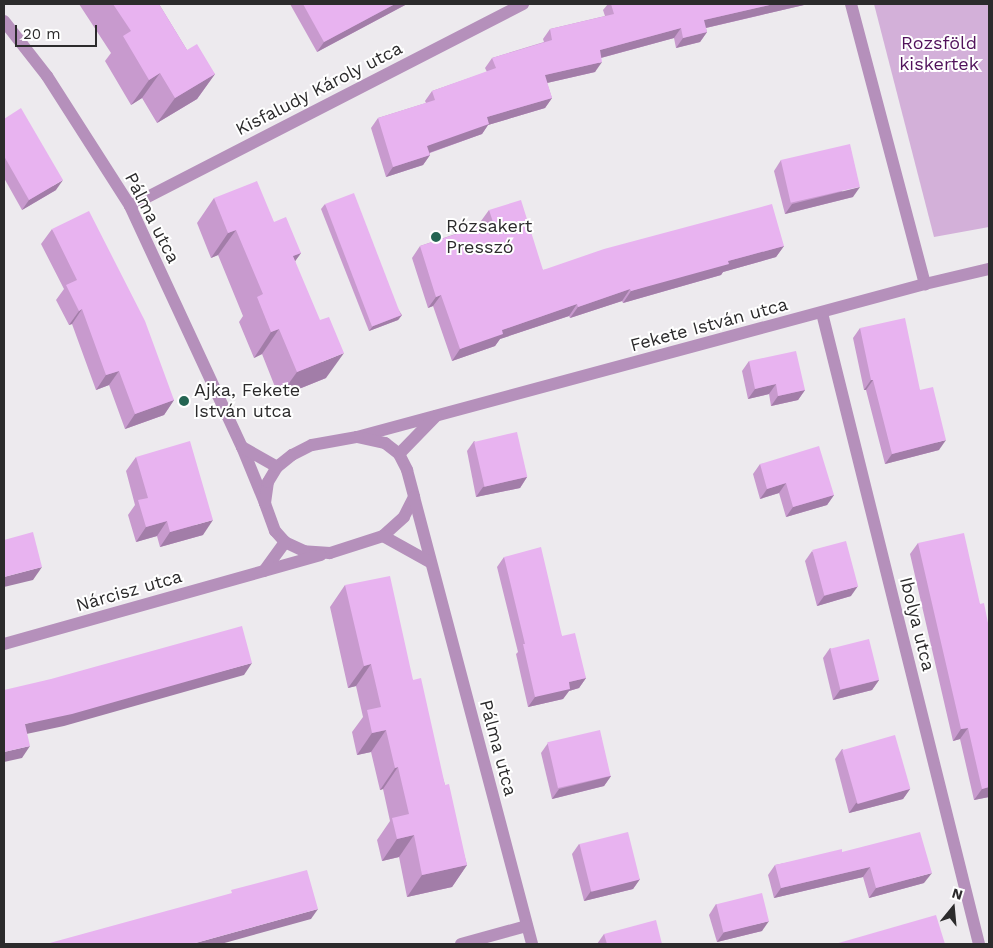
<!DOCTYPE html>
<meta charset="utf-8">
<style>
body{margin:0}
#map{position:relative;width:993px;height:948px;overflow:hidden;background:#edeaee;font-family:"Work Sans",sans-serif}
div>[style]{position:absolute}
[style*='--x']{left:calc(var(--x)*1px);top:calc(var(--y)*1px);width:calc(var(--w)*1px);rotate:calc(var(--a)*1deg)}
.green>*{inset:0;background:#d3b0d9}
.street>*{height:12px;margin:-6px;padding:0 6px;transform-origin:6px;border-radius:6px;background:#b590bb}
.wall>*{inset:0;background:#c89ace}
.shaded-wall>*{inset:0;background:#a27da8}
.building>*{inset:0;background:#e8b3f0;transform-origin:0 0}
.dots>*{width:14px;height:14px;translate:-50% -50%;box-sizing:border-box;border:2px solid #fff;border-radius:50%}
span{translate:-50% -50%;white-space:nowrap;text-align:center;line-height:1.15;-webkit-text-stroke:4px #fff;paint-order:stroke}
.park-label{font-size:18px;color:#51125b}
.street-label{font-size:18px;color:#2c2b2c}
.poi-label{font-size:18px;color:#2c2b2c}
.left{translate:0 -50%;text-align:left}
.frame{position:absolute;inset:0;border:5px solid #2c2b2c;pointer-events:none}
.north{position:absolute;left:928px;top:883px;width:50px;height:50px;-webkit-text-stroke:4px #fff;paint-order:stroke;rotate:17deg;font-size:14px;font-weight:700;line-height:20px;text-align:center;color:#2c2b2c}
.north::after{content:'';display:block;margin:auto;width:18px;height:22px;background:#2c2b2c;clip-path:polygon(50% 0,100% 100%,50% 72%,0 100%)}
.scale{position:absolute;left:15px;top:25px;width:82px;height:22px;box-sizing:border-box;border:2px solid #2c2b2c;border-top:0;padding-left:6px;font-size:15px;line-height:18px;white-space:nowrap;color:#2c2b2c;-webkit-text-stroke:4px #fff;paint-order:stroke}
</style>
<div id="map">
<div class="green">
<div style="clip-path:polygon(874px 4px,989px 4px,989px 227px,934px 237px)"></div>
</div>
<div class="street">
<div style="--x:851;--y:4;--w:290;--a:75.2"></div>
<div style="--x:4;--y:21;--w:70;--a:52"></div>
<div style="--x:47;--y:76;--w:154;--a:57.4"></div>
<div style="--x:130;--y:206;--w:266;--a:65.1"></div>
<div style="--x:242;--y:447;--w:61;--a:67.7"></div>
<div style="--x:130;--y:206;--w:442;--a:-27.2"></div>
<div style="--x:822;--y:313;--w:650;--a:76.03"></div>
<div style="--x:357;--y:437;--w:588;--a:-15.08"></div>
<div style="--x:925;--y:284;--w:66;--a:-13.2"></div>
<div style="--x:357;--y:437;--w:29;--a:12"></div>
<div style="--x:385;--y:443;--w:18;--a:38"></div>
<div style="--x:399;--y:454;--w:18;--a:63"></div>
<div style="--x:407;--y:470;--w:28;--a:75"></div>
<div style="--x:414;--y:497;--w:22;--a:117"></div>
<div style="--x:404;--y:517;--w:28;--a:138"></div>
<div style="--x:383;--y:536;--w:56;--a:162.2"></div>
<div style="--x:330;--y:553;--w:26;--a:-176"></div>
<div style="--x:304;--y:551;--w:21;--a:-155"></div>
<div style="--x:285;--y:542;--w:15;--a:-132"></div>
<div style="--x:275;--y:531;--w:30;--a:-110"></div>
<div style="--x:265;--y:503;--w:21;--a:-82"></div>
<div style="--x:268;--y:482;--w:17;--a:-59"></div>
<div style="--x:277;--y:467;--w:19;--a:-39"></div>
<div style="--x:292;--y:455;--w:22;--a:-27"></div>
<div style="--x:312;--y:445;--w:46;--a:-10.1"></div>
<div style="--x:242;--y:447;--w:40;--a:29.7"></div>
<div style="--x:399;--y:454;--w:53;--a:-45.8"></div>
<div style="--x:414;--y:497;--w:462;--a:75.2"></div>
<div style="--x:383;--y:536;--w:54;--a:29"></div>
<div style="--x:264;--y:571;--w:36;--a:-54"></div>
<div style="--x:4;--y:644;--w:329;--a:-15.7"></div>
<div style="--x:461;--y:944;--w:68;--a:-15.3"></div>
</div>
<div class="wall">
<div style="clip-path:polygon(79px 4px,159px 4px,187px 50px,215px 74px,197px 99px,157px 123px,142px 98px,131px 105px,105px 61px,111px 53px)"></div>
<div style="clip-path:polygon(290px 4px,407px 4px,317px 52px)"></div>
<div style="clip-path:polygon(608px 4px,805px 4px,804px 5px,706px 28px,707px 32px,700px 42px,676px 48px,674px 38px,601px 58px,595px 72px,547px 83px,552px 98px,545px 108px,488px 125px,482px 134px,430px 153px,430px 155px,423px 165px,386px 177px,371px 128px,378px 118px,426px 103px,425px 101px,432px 91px,487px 72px,485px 68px,492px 58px,544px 42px,543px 39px,550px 29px,605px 16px,603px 10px)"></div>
<div style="clip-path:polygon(4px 119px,56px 190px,22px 210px,4px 178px)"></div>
<div style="clip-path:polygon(781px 160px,853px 197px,785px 214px,774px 171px)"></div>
<div style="clip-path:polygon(214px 198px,274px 222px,301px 253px,295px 261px,326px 378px,279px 397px,262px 354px,254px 358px,239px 322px,243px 316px,218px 255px,211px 258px,197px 223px)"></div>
<div style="clip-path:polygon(325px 204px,402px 315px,398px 320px,369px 331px,321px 209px)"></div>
<div style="clip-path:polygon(489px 210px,543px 270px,784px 246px,776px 257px,723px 272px,721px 275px,623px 303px,622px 301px,570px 318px,569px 316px,500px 339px,495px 346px,452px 361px,433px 306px,428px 308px,412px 258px,420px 246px,482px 225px,481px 221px)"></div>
<div style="clip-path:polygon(52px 229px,174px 400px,164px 415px,125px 429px,109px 385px,96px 390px,72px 324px,69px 325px,56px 300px,64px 289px,41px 244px)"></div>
<div style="clip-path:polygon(860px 328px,920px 390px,939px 450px,885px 464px,866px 390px,864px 390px,853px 338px)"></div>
<div style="clip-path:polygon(749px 361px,805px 390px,798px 400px,771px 406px,769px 394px,748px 399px,742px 371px)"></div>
<div style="clip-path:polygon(474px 441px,527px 477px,520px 488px,476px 497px,467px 451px)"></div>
<div style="clip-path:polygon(136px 457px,203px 535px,160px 547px,157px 536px,136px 542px,128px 515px,135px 505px,126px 471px)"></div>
<div style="clip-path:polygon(760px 464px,834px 495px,827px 505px,786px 517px,779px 493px,760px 499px,753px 474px)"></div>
<div style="clip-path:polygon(918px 543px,980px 604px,989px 628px,989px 797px,974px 800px,960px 739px,953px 741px,910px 554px)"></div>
<div style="clip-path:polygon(812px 551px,851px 596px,817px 606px,805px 561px)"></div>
<div style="clip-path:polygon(504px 557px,562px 636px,586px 678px,579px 688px,569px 691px,563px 699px,528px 707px,516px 654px,518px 652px,497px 567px)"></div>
<div style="clip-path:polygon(345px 585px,413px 680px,445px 785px,467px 865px,452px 887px,407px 897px,399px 857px,382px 861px,377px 840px,390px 821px,383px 789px,380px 790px,371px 752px,357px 755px,352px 732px,363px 717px,356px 686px,348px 688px,330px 607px)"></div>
<div style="clip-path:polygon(830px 648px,879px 680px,872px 690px,833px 700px,823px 658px)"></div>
<div style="clip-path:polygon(548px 743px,611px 776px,604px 786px,552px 799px,541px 753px)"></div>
<div style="clip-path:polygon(842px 749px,910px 789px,903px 799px,849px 813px,835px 759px)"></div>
<div style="clip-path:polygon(579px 844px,640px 879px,633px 889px,584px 901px,572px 854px)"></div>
<div style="clip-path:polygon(842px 852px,924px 883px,869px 898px,863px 877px,774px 898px,768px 875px,775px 865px)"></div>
<div style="clip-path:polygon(716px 904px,762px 931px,717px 942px,709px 915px)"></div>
<div style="clip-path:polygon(604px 934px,662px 944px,597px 944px)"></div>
</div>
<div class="shaded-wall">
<div style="clip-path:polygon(395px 4px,407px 4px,317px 52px,324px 42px)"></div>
<div style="clip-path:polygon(774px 4px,805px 4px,804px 5px,697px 30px,704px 20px)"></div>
<div style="clip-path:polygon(681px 28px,674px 38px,593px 60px,600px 50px)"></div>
<div style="clip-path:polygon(707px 32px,700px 42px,676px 48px,683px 38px)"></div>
<div style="clip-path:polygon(602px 62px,595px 72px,538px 85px,545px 75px)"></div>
<div style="clip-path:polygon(160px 73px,142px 98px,131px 105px,149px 80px)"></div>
<div style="clip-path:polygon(215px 74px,197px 99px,157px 123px,175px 98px)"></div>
<div style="clip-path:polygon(552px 98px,545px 108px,488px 125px,482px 134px,420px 156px,427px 146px,487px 117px)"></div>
<div style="clip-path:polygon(430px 155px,423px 165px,386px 177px,393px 167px)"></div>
<div style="clip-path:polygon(63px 180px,56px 190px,22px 210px,29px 200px)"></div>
<div style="clip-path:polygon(860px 187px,853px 197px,785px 214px,792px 204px)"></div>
<div style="clip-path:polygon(236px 230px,218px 255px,211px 258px,228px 233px)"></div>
<div style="clip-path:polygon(784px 246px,776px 257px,723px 272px,721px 275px,623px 303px,631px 291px,728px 261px)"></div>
<div style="clip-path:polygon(301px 253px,283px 278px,293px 256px)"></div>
<div style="clip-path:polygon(630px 289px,622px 301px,570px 318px,578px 307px)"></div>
<div style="clip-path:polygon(441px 295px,433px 306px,428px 308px,436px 297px)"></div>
<div style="clip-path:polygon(577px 304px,569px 316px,500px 339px,495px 346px,452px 361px,460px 349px,502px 330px)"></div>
<div style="clip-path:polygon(82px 309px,72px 324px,69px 325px,79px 311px)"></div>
<div style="clip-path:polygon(402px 315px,398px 320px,369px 331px,373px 326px)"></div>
<div style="clip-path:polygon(279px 329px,262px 354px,254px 358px,271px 332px)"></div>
<div style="clip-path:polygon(344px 353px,326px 378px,279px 397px,297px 372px)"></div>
<div style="clip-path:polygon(119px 371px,109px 385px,96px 390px,106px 375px)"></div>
<div style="clip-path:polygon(871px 380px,873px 380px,866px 390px,864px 390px)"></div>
<div style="clip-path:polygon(776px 384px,769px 394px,748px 399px,755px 389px)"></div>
<div style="clip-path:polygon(805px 390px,798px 400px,771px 406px,778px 396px)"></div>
<div style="clip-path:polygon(174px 400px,164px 415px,125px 429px,135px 414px)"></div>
<div style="clip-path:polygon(946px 440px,939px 450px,885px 464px,892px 454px)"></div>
<div style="clip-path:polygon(527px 477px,520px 488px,476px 497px,483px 487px)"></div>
<div style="clip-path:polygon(786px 483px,779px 493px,760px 499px,767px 489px)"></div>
<div style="clip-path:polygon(834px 495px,827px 505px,786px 517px,793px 507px)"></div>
<div style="clip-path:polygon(213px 520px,203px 535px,160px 547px,170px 532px)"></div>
<div style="clip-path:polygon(167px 521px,157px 536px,136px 542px,146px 527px)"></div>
<div style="clip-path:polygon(42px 567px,33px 580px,4px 587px,4px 577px)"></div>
<div style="clip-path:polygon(858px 586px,851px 596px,817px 606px,824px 596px)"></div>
<div style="clip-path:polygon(252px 663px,244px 675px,64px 726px,17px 736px,25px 724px)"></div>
<div style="clip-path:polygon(371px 664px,356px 686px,348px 688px,364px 666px)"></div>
<div style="clip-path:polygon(586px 678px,579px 688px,569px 691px,563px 699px,528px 707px,535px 697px,569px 682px)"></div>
<div style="clip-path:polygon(879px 680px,872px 690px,833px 700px,840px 690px)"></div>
<div style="clip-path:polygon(968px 728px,960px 739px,953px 741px,961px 729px)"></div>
<div style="clip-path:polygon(386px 730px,371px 752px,357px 755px,372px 733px)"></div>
<div style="clip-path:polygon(30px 746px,22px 758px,4px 762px,4px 752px)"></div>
<div style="clip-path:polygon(398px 767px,383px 789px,380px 790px,395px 768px)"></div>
<div style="clip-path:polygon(611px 776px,604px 786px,552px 799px,559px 789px)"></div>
<div style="clip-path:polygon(989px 787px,989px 797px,974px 800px,982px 789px)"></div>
<div style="clip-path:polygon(910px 789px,903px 799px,849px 813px,856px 803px)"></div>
<div style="clip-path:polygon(414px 835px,399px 857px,382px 861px,397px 839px)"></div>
<div style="clip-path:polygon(467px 865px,452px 887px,407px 897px,422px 875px)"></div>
<div style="clip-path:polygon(870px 867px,863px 877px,774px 898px,781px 888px)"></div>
<div style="clip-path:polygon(932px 873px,924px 883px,869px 898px,876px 888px)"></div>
<div style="clip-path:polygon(640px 879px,633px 889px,584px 901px,591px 891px)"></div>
<div style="clip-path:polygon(318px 909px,311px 919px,221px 944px,192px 944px)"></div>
<div style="clip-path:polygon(769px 921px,762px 931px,717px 942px,724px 932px)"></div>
</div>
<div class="building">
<div style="clip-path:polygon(113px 4px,159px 4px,187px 50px,197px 44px,215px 74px,175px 98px,160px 73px,149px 80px,123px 36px,131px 31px)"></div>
<div style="clip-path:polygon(303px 4px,395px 4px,324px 42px)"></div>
<div style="clip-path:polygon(611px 4px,774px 4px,704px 20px,707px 32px,683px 38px,681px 28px,600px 50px,602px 62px,545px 75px,552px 98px,487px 117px,489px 124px,427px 146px,430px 155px,393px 167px,378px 118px,435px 100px,432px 91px,496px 68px,492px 58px,552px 40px,550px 29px,614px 14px)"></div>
<div style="clip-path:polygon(21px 108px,63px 180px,29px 200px,4px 156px,4px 119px)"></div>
<div style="left:850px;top:144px;width:44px;height:71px;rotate:77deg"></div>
<div style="clip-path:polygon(257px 181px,274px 222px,286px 217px,301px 253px,293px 256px,320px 320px,329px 317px,344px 353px,297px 372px,279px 329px,271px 332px,257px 297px,263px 294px,236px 230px,228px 233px,214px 198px)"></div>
<div style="left:354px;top:193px;width:131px;height:31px;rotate:69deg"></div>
<div style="clip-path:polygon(521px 200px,543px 270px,604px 249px,772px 204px,784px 246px,728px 261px,729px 264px,631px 291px,630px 289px,578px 307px,577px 304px,502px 330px,503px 334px,460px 349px,441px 295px,436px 297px,420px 246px,493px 222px,489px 210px)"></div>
<div style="clip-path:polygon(89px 211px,145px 321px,174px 400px,135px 414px,119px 371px,106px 375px,82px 309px,79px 311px,66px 285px,77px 280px,52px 229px)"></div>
<div style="clip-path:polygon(905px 318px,920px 390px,933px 387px,946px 440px,892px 454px,873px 380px,871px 380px,860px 328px)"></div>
<div style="clip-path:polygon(796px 351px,805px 390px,778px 396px,776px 384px,755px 389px,749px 361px)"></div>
<div style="left:517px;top:432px;width:46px;height:44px;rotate:77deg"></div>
<div style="clip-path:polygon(190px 441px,213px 520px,170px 532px,167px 521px,146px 527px,138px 500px,148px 498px,136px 457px)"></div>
<div style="clip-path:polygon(819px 446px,834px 495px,793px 507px,786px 483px,767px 489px,760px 464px)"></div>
<div style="clip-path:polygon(33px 532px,42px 567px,4px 577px,4px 540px)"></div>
<div style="clip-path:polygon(964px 533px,980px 604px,984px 603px,989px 628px,989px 787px,982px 789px,968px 728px,961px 729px,918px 543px)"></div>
<div style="left:846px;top:541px;width:47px;height:35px;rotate:75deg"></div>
<div style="clip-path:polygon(541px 547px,562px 636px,575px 633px,586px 678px,569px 682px,570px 689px,535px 697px,523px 644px,525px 644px,504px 557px)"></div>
<div style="clip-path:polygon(390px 576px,413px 680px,421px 678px,445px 785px,449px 784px,467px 865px,422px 875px,414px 835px,397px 839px,392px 818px,409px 814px,398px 767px,395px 768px,386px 730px,372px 733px,367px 710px,381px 707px,371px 664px,364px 666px,345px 585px)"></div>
<div style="clip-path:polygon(242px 626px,252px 663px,72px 714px,25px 724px,30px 746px,4px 752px,4px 690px,51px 679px)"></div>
<div style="left:869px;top:639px;width:42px;height:40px;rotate:76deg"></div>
<div style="left:600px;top:730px;width:47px;height:54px;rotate:77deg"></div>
<div style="left:895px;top:735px;width:56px;height:55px;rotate:74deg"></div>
<div style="left:628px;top:832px;width:49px;height:50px;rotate:76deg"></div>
<div style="clip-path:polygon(920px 832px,932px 873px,876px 888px,870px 867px,781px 888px,775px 865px,842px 849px,842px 852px)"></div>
<div style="clip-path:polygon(307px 870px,318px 909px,192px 944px,46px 944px,232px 893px,231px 890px)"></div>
<div style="left:762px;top:893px;width:29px;height:47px;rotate:76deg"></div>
<div style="clip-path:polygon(936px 915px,945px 944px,835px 944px)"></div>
<div style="clip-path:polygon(656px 920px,662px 944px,607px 944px,604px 934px)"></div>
</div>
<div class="dots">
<div style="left:436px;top:237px;background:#246452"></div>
<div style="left:184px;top:401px;background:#246452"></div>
</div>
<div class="park-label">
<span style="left:939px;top:54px">Rozsföld<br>kiskertek</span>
</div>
<div class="street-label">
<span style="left:319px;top:89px;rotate:-27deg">Kisfaludy Károly utca</span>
<span style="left:152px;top:218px;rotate:63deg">Pálma utca</span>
<span style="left:709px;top:325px;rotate:-15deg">Fekete István utca</span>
<span style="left:129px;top:591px;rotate:-16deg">Nárcisz utca</span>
<span style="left:917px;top:624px;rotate:76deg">Ibolya utca</span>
<span style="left:498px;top:748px;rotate:75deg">Pálma utca</span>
</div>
<div class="poi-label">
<span class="left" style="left:446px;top:237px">Rózsakert<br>Presszó</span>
<span class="left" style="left:194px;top:401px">Ajka, Fekete<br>István utca</span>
</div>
<div class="frame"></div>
<div class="north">N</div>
<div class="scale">20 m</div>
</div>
